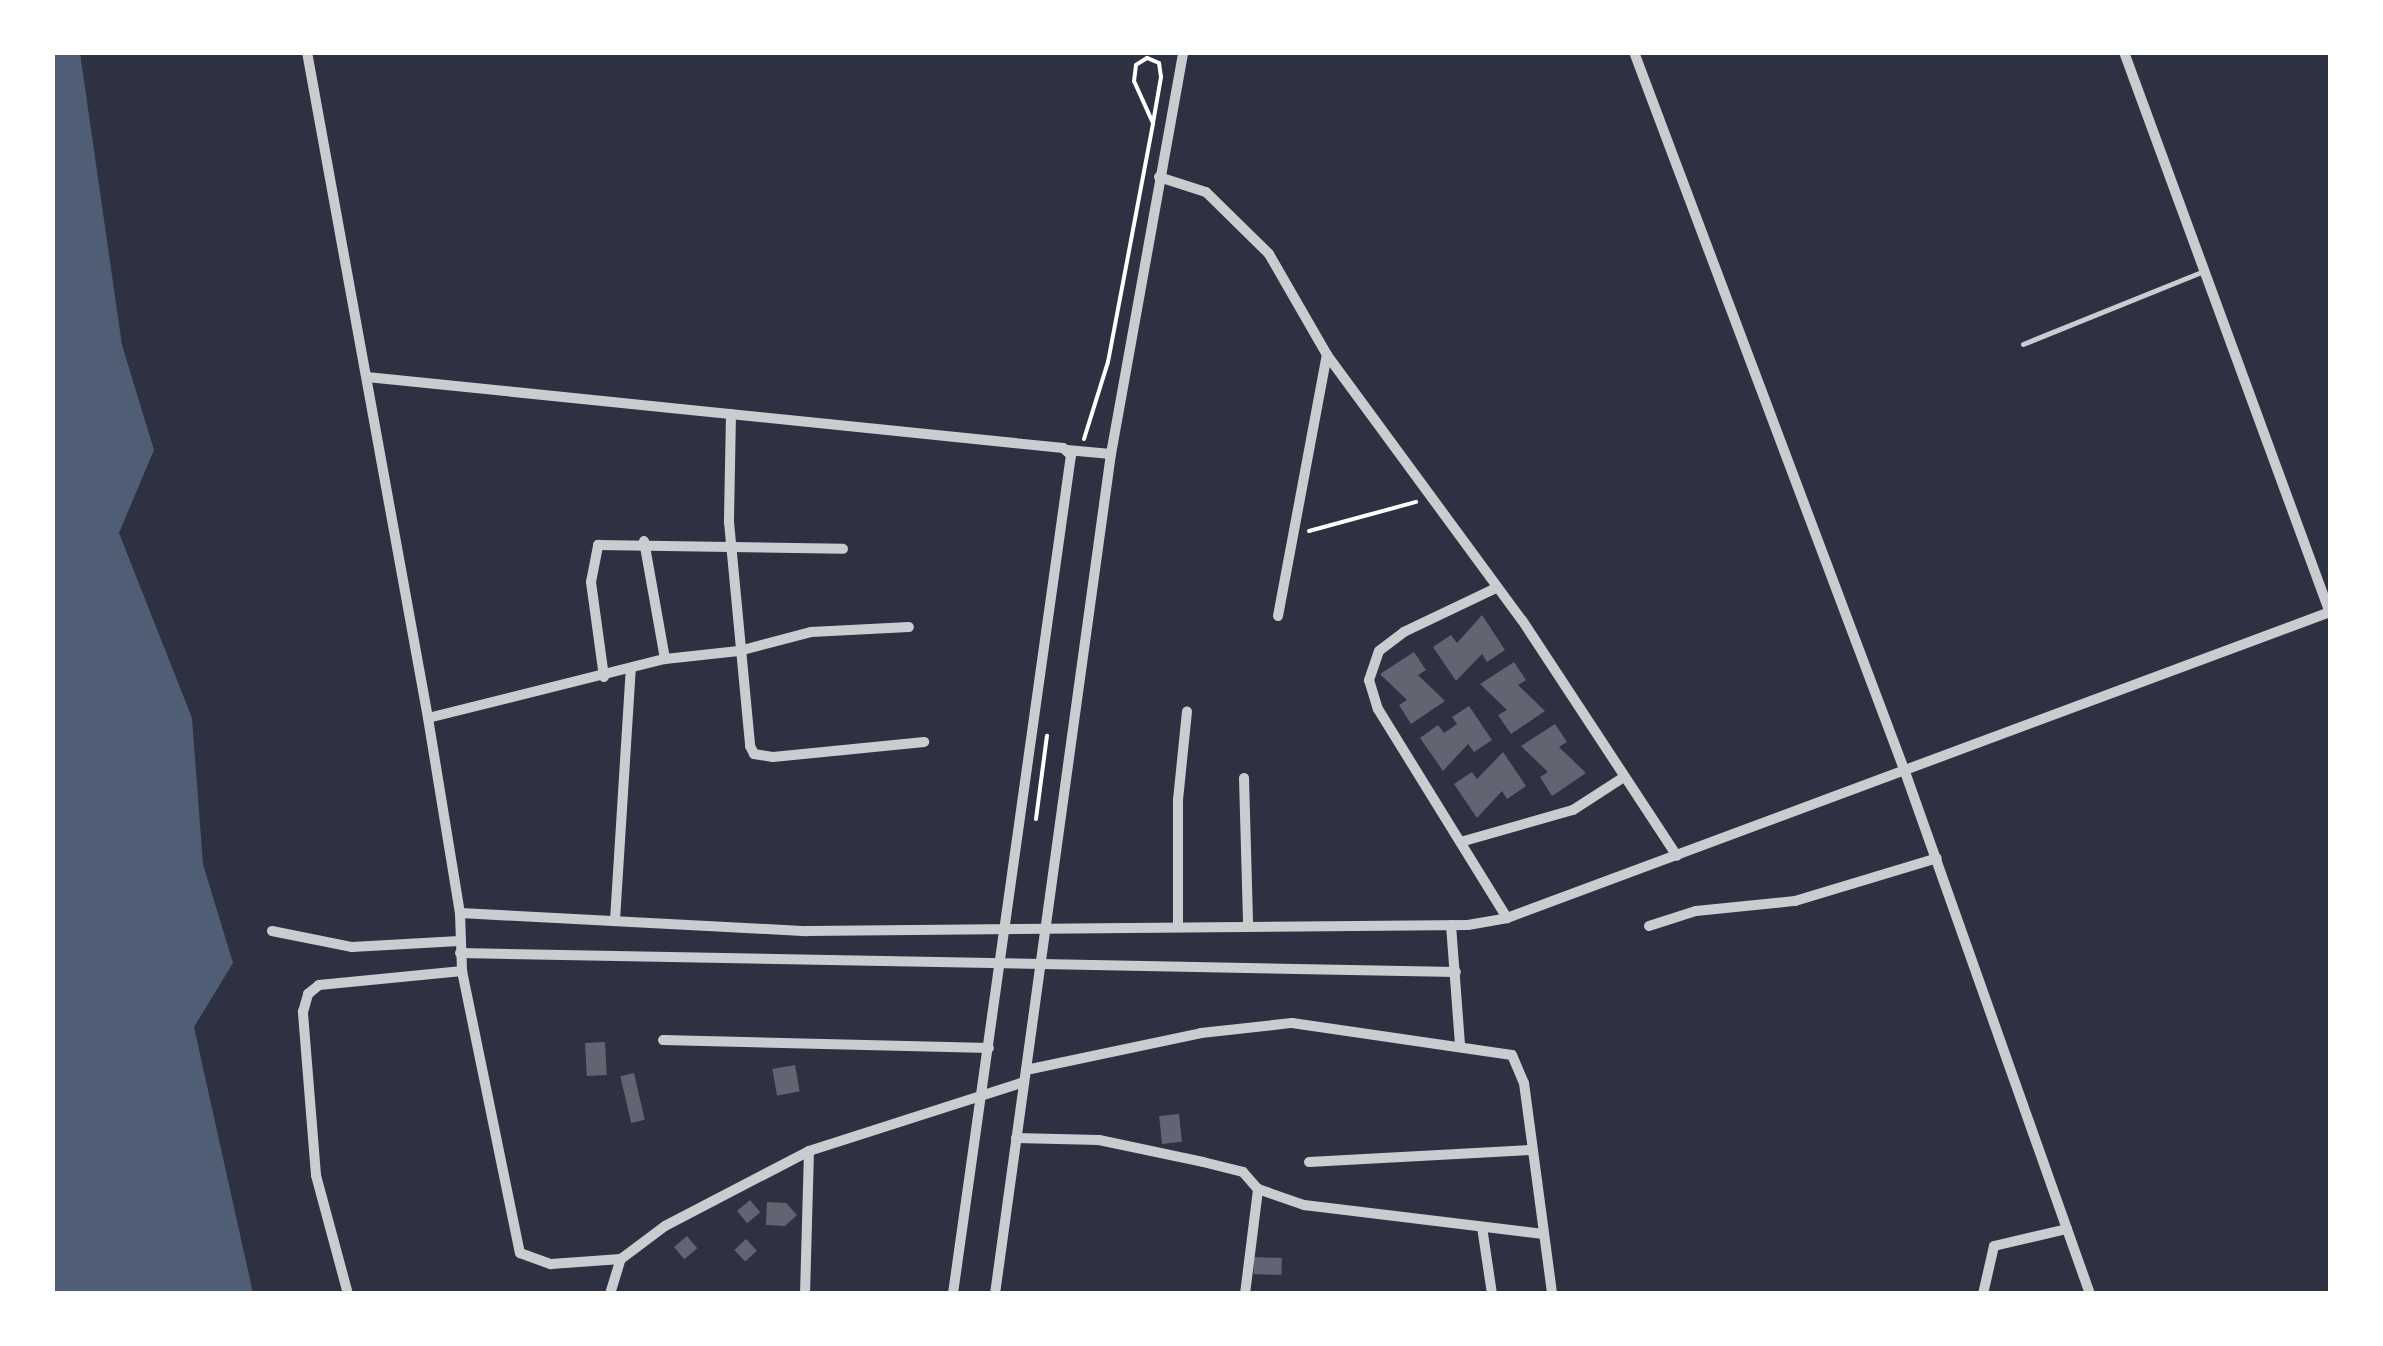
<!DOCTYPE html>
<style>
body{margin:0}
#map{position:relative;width:2383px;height:1346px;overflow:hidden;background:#2d3142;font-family:"Varela Round",sans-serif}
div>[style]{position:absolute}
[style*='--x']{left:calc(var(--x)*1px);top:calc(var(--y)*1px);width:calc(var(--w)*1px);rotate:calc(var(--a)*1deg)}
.water>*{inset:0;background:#4f5d75}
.building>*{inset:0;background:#626471;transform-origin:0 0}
.path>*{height:4px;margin:-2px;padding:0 2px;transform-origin:2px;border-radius:2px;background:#fff}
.service>*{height:5px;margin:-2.5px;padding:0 2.5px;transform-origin:2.5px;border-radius:2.5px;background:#caccd0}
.minor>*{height:10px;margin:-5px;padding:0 5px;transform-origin:5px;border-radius:5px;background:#caccd0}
span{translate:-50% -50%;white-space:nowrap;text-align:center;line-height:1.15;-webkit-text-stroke:9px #fff;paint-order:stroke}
.frame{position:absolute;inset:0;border:55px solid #fff;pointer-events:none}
</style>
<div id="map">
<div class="water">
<div style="clip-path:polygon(52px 53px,80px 53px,122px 345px,154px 450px,119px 533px,192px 718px,203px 864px,233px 963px,194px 1027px,253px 1293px,53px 1293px)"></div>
</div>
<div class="building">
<div style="clip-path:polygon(1482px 615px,1505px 650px,1487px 662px,1482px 654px,1456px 681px,1433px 647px,1451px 635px,1457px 643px)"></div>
<div style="clip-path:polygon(1414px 652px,1426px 670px,1418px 675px,1445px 701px,1411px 724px,1399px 705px,1407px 700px,1380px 674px)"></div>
<div style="clip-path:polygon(1514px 662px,1526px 680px,1518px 685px,1545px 711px,1511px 734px,1498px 715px,1507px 710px,1480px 684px)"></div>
<div style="clip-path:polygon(1469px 706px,1492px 740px,1474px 752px,1468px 744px,1443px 771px,1420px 738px,1438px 725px,1444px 733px,1457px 724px,1452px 717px)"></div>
<div style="clip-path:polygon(1555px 724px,1567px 742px,1559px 747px,1586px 773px,1552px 796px,1540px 777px,1548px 772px,1521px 746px)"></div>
<div style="clip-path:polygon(1503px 752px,1526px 786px,1507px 799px,1502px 791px,1477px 818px,1454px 784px,1472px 772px,1477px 779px)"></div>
<div style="left:605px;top:1042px;width:33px;height:20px;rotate:87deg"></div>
<div style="left:795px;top:1065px;width:27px;height:23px;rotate:80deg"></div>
<div style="left:634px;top:1073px;width:48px;height:14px;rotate:77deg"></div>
<div style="left:1179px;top:1114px;width:28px;height:20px;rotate:84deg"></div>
<div style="left:750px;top:1200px;width:16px;height:17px;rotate:50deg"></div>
<div style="clip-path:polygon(767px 1202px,786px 1203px,797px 1215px,785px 1226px,766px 1225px)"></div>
<div style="left:687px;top:1236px;width:16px;height:17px;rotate:50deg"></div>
<div style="left:746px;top:1239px;width:16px;height:16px;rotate:47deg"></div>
<div style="left:1254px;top:1257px;width:28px;height:17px;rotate:2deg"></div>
</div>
<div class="path">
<div style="--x:1084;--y:439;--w:81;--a:-72.7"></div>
<div style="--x:1108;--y:362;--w:243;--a:-79.3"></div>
<div style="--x:1153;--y:123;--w:47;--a:-80.1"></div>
<div style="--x:1161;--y:77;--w:14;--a:-98"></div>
<div style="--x:1159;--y:63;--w:13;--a:-157"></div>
<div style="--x:1147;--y:58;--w:13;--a:148"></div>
<div style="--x:1136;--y:65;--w:16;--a:97"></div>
<div style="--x:1134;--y:81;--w:46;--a:65.7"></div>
<div style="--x:1309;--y:531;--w:111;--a:-15.2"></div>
<div style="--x:1036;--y:819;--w:84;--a:-82.5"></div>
</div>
<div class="service">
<div style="--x:2023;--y:344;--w:195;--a:-22"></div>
</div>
<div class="minor">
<div style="--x:307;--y:52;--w:677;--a:79.7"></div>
<div style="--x:428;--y:718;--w:198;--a:80.7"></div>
<div style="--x:460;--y:913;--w:58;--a:88"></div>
<div style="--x:462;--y:971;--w:288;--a:78.4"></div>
<div style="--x:520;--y:1253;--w:33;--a:20"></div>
<div style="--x:551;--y:1264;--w:70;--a:-4.1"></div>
<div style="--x:621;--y:1259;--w:55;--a:-36.9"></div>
<div style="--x:665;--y:1226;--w:162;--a:-27.5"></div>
<div style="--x:809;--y:1151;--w:226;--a:-17.8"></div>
<div style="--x:1634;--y:52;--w:766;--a:69.37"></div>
<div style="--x:1904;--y:769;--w:557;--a:70.49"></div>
<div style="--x:2124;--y:52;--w:598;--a:69.84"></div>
<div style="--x:1159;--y:177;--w:49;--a:17.7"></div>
<div style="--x:1206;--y:192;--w:88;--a:44.5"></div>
<div style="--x:1269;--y:254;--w:116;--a:60.1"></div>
<div style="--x:1327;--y:355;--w:329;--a:53.7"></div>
<div style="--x:1522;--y:620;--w:282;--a:56.7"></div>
<div style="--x:367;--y:377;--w:700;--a:5.82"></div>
<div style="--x:1063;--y:448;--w:11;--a:41"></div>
<div style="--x:1071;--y:455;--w:847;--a:98.01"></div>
<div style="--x:731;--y:414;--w:108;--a:91.1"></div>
<div style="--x:729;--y:522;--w:225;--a:84.6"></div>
<div style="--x:750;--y:746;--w:9;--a:63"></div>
<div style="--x:754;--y:754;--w:19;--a:9"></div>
<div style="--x:773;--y:757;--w:152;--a:-5.7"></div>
<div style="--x:1067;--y:450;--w:44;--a:5.2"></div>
<div style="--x:644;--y:541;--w:120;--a:79.9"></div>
<div style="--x:1494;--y:589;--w:100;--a:154.5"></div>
<div style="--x:1404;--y:632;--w:31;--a:143"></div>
<div style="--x:1379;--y:651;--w:31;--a:109"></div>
<div style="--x:1369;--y:680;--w:30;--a:73"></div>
<div style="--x:1378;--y:709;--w:246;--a:58.3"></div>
<div style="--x:1278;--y:616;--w:266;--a:-79.4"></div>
<div style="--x:604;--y:677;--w:96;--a:-97.8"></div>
<div style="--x:591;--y:582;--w:38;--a:-79"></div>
<div style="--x:598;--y:545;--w:245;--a:0.9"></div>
<div style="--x:428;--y:718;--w:244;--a:-14"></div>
<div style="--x:665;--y:659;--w:74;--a:-6.2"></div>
<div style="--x:739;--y:651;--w:74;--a:-14.8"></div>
<div style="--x:811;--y:632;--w:98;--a:-2.9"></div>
<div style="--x:1244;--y:778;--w:146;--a:88.4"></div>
<div style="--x:1464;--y:841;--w:113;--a:-15.9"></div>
<div style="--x:1573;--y:810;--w:61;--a:-32.9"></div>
<div style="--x:460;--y:913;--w:347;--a:3"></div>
<div style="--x:807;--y:931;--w:661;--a:-0.52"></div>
<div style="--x:1468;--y:925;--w:40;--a:-10"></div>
<div style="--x:1507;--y:918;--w:878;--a:-20.4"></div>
<div style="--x:615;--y:920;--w:252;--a:-86.4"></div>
<div style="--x:1178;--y:924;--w:124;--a:-90"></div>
<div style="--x:1178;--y:800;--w:89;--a:-84.2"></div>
<div style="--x:1451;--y:925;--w:120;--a:85.7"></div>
<div style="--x:1649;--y:926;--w:49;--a:-17.7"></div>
<div style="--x:1696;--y:911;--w:100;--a:-5.8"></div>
<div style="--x:1795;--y:901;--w:148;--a:-16.8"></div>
<div style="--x:272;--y:931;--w:82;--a:11.3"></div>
<div style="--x:352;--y:947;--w:107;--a:-3.2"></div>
<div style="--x:460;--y:953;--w:996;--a:1.09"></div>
<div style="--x:663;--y:1040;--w:326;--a:1.4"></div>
<div style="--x:1026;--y:1070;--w:179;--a:-11.9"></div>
<div style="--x:1201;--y:1033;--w:92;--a:-6.3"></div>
<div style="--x:1292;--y:1023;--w:222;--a:8.3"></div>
<div style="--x:1512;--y:1055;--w:30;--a:67"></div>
<div style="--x:1524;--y:1083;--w:213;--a:82.4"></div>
<div style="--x:1016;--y:1138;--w:83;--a:1.4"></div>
<div style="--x:1099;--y:1140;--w:106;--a:11.9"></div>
<div style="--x:1203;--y:1162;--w:41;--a:14"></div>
<div style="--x:1243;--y:1172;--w:23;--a:49"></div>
<div style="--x:1258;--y:1189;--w:49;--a:19.2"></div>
<div style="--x:1304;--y:1205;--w:241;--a:6.9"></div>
<div style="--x:1309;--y:1162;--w:223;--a:-3.1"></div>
<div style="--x:1482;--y:1227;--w:68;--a:81.5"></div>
<div style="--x:348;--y:1294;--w:123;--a:-105.1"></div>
<div style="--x:316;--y:1175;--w:164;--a:-94.6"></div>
<div style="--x:303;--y:1012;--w:19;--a:-74"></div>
<div style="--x:308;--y:994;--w:14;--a:-39"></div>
<div style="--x:319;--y:985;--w:144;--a:-5.6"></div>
<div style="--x:610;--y:1294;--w:37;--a:-73"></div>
<div style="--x:805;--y:1294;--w:143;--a:-88.4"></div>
<div style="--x:995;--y:1294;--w:848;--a:-82.14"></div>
<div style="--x:1111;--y:454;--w:408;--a:-79.8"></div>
<div style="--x:1245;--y:1294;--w:106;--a:-82.9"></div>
<div style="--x:1983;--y:1294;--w:49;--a:-77.1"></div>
<div style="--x:1994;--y:1246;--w:75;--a:-13.1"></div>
</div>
<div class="frame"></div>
</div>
